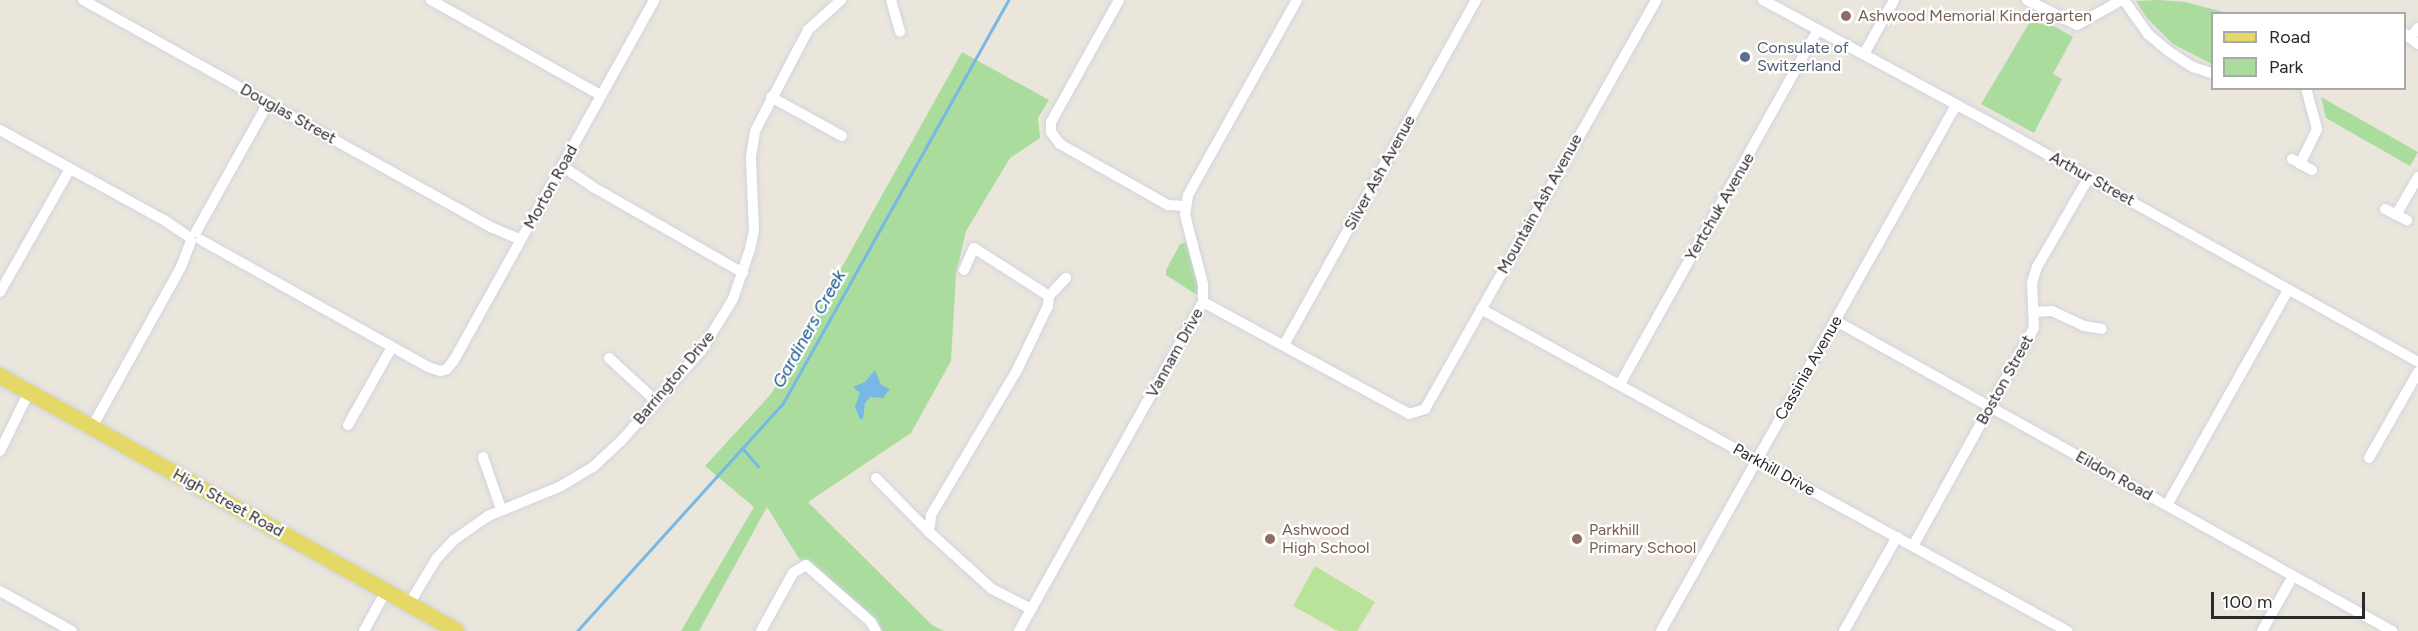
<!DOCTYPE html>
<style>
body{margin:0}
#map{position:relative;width:2418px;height:631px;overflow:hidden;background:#eae6dc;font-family:Figtree,sans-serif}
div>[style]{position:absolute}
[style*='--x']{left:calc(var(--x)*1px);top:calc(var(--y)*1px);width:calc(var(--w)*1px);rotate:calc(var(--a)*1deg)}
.green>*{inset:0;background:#aadc9d}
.pitch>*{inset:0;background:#bae39a}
.water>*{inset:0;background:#78b8e4}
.stream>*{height:3px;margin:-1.5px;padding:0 1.5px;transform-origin:1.5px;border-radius:1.5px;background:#78b8e4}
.roads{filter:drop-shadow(0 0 2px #d2d3e1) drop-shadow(0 0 2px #d2d3e1)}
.minor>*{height:10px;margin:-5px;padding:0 5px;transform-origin:5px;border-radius:5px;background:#fff}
.primary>*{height:16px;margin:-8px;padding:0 8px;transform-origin:8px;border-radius:8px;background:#e4d867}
.dots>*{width:16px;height:16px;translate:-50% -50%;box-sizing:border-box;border:3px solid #fff;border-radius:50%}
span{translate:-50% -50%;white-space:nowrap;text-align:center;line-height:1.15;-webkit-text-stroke:4.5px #fff;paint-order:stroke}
.education-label{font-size:16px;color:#785e54}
.left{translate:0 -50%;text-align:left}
.service-label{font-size:16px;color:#4e5e75}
.street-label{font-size:16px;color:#292929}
.water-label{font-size:18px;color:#19568e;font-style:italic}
.legend{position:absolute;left:2211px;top:12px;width:195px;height:78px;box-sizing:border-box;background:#fff;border:2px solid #a9a9a9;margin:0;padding:8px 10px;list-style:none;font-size:18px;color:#292929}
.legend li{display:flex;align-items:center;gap:12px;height:30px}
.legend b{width:30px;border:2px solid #a9a9a9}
.scale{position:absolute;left:2211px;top:592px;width:154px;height:27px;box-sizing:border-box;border:3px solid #292929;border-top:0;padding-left:8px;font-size:18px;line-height:21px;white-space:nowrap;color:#292929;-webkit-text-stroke:4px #fff;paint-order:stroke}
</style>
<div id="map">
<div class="green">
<div style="clip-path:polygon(2159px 0,2185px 2px,2227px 13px,2212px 14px,2212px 64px,2173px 44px,2147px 18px,2136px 1px)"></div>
<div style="clip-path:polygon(2034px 15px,2073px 37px,2053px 74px,2062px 79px,2034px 133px,1981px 104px)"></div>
<div style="clip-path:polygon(962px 52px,1049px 100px,1038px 118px,1040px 138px,1010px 158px,966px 231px,956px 274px,951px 361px,911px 433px,808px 502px,932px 625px,944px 631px,883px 631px,798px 557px,767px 507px,699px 631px,681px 631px,754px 507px,705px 466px,771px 394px)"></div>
<div style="clip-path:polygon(2321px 97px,2418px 152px,2410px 166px,2326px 118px)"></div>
<div style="clip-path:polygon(1186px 242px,1198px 284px,1197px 295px,1166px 275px,1166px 270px,1180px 244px)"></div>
</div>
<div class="pitch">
<div style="clip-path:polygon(1315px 566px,1375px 602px,1357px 631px,1338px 631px,1293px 606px)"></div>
</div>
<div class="water">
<div style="clip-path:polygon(875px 370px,881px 385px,890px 389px,883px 398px,870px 397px,865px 403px,863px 419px,860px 419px,855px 407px,860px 393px,853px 387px,865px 382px)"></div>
</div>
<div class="stream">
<div style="--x:743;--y:449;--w:23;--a:49"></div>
<div style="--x:577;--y:631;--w:307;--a:-47.9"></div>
<div style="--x:783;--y:403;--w:462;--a:-60.8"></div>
</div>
<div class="roads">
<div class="minor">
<div style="--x:83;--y:0;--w:469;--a:29.1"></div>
<div style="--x:493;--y:228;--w:30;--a:23"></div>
<div style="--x:431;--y:0;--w:194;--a:29.3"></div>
<div style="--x:891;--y:0;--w:33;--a:74"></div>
<div style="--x:1119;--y:0;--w:140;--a:119.1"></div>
<div style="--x:1051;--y:122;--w:10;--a:90"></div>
<div style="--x:1051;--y:132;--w:15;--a:53"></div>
<div style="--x:1060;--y:144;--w:124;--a:29.5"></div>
<div style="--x:1168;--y:205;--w:17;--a:3"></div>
<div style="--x:1763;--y:0;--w:275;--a:28.4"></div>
<div style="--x:2005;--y:131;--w:473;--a:29.2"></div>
<div style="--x:2027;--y:0;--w:56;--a:26.6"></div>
<div style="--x:2077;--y:25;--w:51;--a:-29.1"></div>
<div style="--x:2124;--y:0;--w:42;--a:54.8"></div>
<div style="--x:2148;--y:34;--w:26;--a:40"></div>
<div style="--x:2168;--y:51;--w:30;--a:33"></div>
<div style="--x:2193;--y:67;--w:20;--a:18"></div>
<div style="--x:2404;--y:33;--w:18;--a:38"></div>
<div style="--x:2410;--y:38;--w:13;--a:-51"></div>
<div style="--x:1864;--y:54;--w:62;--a:-60.9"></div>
<div style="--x:771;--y:97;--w:81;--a:28.8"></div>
<div style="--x:0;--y:130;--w:187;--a:28.8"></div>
<div style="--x:164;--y:220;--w:30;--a:34"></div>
<div style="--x:2292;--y:159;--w:23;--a:29"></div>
<div style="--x:2300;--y:164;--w:39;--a:-64"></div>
<div style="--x:2317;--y:129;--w:42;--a:-105"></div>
<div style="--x:562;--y:166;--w:37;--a:34"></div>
<div style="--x:593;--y:187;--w:173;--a:29.8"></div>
<div style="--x:2385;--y:209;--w:25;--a:27"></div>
<div style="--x:2396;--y:215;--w:44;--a:-59.9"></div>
<div style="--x:196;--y:232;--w:148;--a:-60.8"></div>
<div style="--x:201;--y:240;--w:260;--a:29.2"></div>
<div style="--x:428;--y:367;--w:13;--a:18"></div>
<div style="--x:440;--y:371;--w:7;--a:-16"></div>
<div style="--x:447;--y:369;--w:11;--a:-52"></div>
<div style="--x:454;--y:360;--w:412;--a:-60.9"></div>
<div style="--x:964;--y:270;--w:24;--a:-66"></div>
<div style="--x:974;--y:248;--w:89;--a:32.6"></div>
<div style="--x:0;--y:292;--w:142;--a:-60.4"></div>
<div style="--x:1203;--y:302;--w:234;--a:28.5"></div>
<div style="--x:1409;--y:414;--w:17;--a:-17"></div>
<div style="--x:1425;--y:409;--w:470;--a:-60.5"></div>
<div style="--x:1481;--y:309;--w:669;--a:28.79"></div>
<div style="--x:2033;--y:312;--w:19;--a:-3"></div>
<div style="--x:2052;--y:311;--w:35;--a:25"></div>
<div style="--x:2084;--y:326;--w:18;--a:9"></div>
<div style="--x:1836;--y:321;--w:637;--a:29.14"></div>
<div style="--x:1284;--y:345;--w:395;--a:-60.9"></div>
<div style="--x:609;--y:358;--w:64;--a:42.5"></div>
<div style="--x:1620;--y:384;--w:406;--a:-60.8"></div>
<div style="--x:348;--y:425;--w:90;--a:-60.6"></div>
<div style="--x:92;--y:427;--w:183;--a:-60.9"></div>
<div style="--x:181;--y:267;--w:28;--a:-69"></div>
<div style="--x:0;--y:451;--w:66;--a:-63.8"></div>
<div style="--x:483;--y:457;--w:55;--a:70.9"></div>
<div style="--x:2369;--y:458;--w:99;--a:-60.3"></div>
<div style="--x:876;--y:478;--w:76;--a:45.5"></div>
<div style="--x:929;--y:532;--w:85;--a:42.1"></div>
<div style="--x:992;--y:589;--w:44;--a:27.1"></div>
<div style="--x:2167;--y:505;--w:247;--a:-60.6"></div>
<div style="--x:929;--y:532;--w:17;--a:-83"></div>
<div style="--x:931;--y:515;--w:169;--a:-59.3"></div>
<div style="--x:1017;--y:370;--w:71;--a:-64.2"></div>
<div style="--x:1048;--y:306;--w:10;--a:-84"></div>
<div style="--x:1049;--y:296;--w:25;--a:-47"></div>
<div style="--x:1913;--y:546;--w:249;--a:-61"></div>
<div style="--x:2034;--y:328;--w:45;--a:-92.5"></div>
<div style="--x:2032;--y:283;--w:17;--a:-73"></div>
<div style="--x:2037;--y:267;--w:104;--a:-60"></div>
<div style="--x:0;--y:591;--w:82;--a:29.1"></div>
<div style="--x:409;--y:604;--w:54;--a:-58.7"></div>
<div style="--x:437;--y:558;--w:25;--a:-47"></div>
<div style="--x:454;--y:540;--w:42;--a:-35.2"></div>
<div style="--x:488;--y:516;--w:79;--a:-22.3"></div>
<div style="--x:561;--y:486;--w:37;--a:-31"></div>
<div style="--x:593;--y:467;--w:38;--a:-43"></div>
<div style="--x:621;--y:441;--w:120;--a:-48.4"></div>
<div style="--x:701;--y:351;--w:61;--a:-58.4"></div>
<div style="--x:733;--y:299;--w:53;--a:-71.2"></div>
<div style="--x:750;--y:249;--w:19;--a:-78"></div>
<div style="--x:754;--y:230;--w:73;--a:-92.4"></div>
<div style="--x:751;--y:157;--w:26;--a:-81"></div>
<div style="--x:755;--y:131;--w:114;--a:-62.3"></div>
<div style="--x:808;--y:30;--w:45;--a:-42.3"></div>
<div style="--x:364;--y:631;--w:46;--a:-61.2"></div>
<div style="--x:761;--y:631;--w:66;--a:-61.1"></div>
<div style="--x:793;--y:573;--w:15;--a:-32"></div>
<div style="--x:806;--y:565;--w:86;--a:41.2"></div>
<div style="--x:871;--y:622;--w:10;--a:61"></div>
<div style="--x:1019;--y:631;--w:377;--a:-60.8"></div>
<div style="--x:1203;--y:302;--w:18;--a:-90"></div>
<div style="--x:1203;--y:284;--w:71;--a:-104.6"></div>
<div style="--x:1185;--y:215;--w:20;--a:-81"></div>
<div style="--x:1188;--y:195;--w:223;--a:-60.8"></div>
<div style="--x:1661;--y:631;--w:603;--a:-60.71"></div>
<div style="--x:1844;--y:631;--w:108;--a:-60.6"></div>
<div style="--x:2262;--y:631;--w:63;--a:-60.6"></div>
</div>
<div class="primary">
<div style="--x:0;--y:376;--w:523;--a:29.16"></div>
</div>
</div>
<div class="dots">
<div style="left:1846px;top:16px;background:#8d6e63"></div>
<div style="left:1745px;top:57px;background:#5c6f8a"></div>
<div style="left:1270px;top:539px;background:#8d6e63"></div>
<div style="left:1577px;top:539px;background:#8d6e63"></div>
</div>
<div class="education-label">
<span class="left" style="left:1858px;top:16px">Ashwood Memorial Kindergarten</span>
<span class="left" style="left:1282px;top:539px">Ashwood<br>High School</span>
<span class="left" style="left:1589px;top:539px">Parkhill<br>Primary School</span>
</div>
<div class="service-label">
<span class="left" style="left:1757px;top:57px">Consulate of<br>Switzerland</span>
</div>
<div class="street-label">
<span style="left:288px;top:114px;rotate:29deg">Douglas Street</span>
<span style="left:1380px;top:173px;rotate:-61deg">Silver Ash Avenue</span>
<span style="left:2092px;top:179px;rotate:29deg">Arthur Street</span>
<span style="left:551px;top:187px;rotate:-61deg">Morton Road</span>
<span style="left:1540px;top:204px;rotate:-61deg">Mountain Ash Avenue</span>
<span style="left:1720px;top:207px;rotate:-60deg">Yertchuk Avenue</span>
<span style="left:1175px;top:353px;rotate:-61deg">Vannam Drive</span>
<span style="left:1809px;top:368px;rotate:-60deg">Cassinia Avenue</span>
<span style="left:674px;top:378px;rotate:-50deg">Barrington Drive</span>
<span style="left:2005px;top:380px;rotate:-61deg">Boston Street</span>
<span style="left:1774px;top:470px;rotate:29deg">Parkhill Drive</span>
<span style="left:2114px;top:476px;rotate:29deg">Eildon Road</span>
<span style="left:228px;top:503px;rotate:29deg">High Street Road</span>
</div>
<div class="water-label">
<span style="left:809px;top:329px;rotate:-61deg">Gardiners Creek</span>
</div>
<ul class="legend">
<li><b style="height:8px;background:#e4d867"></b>Road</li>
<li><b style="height:16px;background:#aadc9d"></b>Park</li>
</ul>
<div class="scale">100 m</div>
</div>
